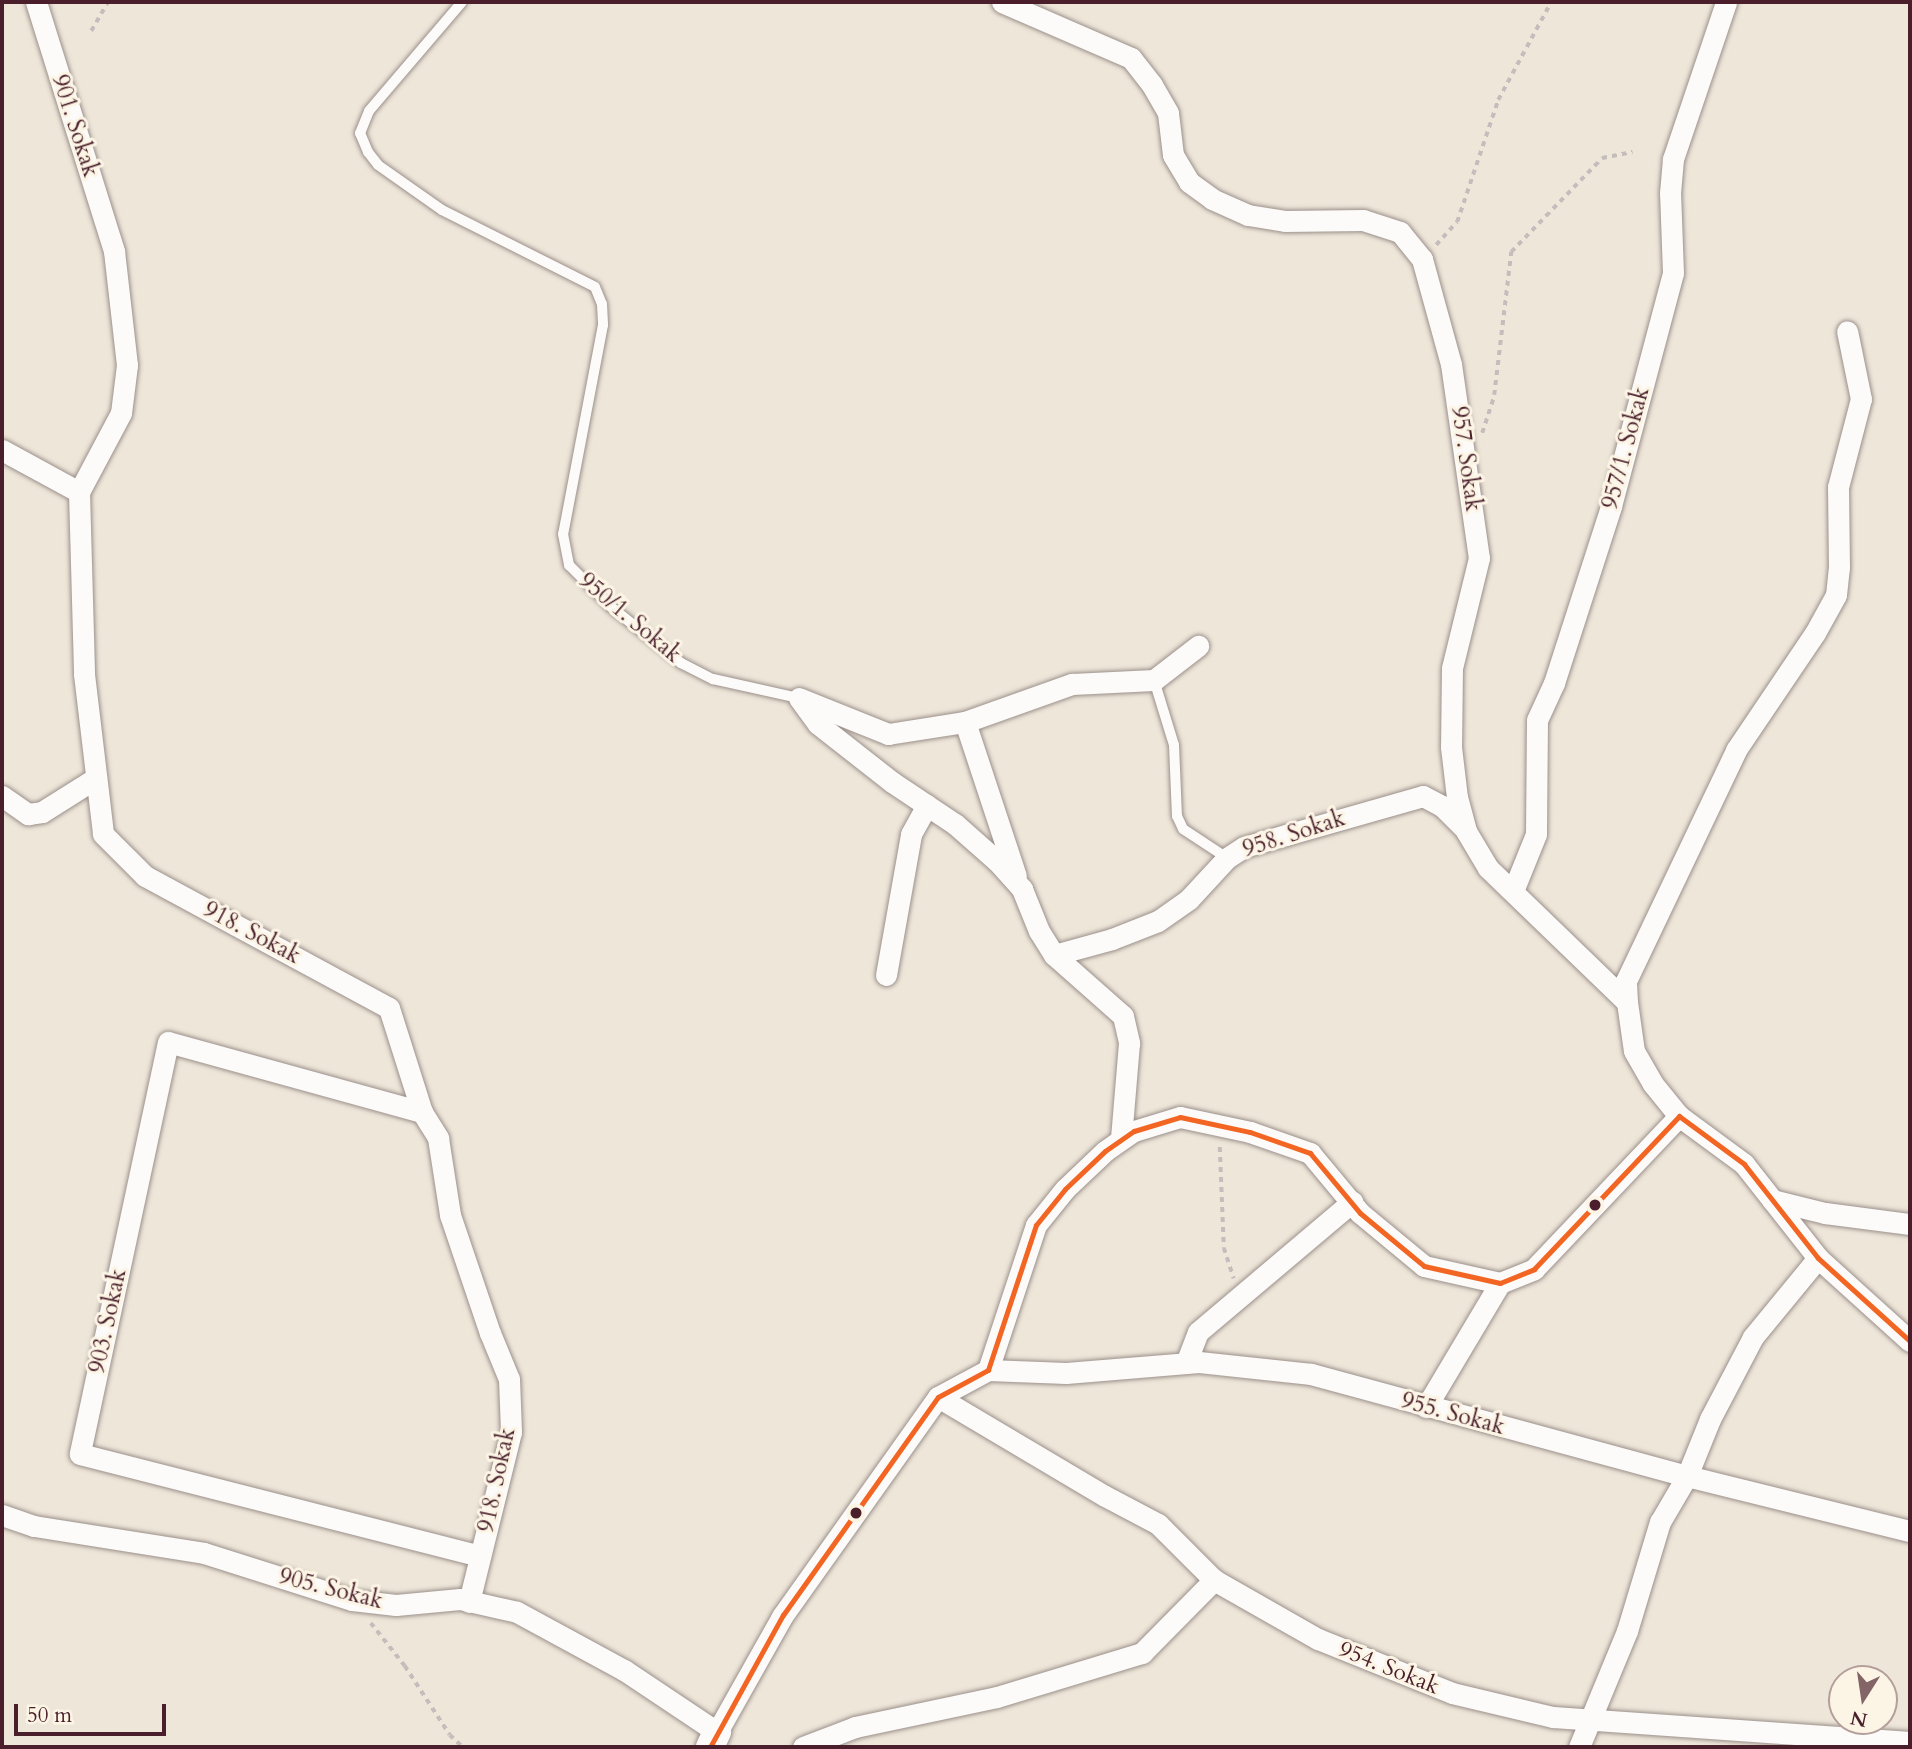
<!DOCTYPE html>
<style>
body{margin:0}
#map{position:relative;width:1912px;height:1749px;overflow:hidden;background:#eee6d9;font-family:Cardo,serif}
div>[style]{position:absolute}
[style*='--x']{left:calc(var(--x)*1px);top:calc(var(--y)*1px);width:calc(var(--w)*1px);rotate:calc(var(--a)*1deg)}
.path>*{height:3.5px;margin-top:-1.75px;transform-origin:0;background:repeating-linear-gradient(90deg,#c4bdbc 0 5px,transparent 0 10px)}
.roads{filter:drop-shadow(0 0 2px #9b908b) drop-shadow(0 0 2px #9b908b)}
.service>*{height:10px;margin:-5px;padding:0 5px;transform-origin:5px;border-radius:5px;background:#fcfbf9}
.minor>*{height:21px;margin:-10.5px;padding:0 10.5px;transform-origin:10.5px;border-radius:10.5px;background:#fcfbf9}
.tertiary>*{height:28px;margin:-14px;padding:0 14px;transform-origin:14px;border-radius:14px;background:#fcfbf9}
.bus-1>*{height:5px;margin:-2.5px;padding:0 2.5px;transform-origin:2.5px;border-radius:2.5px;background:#f26522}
.dots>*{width:19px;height:19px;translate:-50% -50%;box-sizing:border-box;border:4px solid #fcf5e5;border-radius:50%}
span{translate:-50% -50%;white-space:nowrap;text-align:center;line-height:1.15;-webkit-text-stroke:6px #fcf5e5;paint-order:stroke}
.street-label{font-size:23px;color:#4a1f2b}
.frame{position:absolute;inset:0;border:4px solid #4a1f2b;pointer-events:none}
.north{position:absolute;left:1828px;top:1665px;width:70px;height:70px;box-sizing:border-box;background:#fcf5e5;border:2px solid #b59f9b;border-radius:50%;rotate:192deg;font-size:19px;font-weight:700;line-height:28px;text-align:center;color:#4a1f2b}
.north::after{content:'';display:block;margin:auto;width:24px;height:32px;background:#836568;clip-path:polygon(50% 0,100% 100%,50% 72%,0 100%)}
.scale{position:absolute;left:14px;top:1704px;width:152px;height:32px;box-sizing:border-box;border:4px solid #4a1f2b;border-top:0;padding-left:9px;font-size:21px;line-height:24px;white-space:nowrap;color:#4a1f2b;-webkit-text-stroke:5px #fcf5e5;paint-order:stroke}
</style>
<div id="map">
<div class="path">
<div style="--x:91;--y:31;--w:34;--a:-60"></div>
<div style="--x:1436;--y:245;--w:31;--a:-48"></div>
<div style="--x:1457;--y:222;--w:129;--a:-71.4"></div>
<div style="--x:1498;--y:100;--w:111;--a:-61.6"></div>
<div style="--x:1482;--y:433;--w:40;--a:-72"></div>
<div style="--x:1494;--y:395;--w:144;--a:-83.2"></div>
<div style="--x:1511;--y:252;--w:131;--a:-45.9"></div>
<div style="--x:1602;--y:158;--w:31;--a:-11"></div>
<div style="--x:1220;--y:1147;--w:101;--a:87.7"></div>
<div style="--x:1224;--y:1248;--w:32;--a:72"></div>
<div style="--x:371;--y:1623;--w:55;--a:51.7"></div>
<div style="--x:405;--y:1666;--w:82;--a:56.9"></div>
<div style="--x:450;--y:1735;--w:18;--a:43"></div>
</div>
<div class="roads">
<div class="service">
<div style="--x:462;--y:2;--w:143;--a:130.5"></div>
<div style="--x:369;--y:111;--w:24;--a:112"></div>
<div style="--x:360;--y:133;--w:21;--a:67"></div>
<div style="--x:368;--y:152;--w:16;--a:52"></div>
<div style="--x:378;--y:165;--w:78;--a:35.1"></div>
<div style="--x:442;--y:210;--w:171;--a:26.7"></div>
<div style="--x:595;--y:287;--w:18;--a:68"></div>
<div style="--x:602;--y:304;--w:21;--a:87"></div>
<div style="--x:603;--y:325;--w:213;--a:100.8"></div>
<div style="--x:563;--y:534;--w:32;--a:79"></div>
<div style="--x:569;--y:565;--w:59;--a:45"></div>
<div style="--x:611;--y:607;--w:90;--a:38.7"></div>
<div style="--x:681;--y:663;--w:36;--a:27"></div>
<div style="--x:713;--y:679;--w:88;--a:12.5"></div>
<div style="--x:1154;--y:680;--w:68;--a:72.9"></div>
<div style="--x:1174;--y:745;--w:71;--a:87.6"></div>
<div style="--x:1177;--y:816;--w:14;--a:65"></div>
<div style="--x:1183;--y:829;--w:53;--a:33.4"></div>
</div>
<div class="minor">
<div style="--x:36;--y:2;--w:261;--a:72.6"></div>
<div style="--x:114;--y:251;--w:115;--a:83.5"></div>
<div style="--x:127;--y:365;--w:48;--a:97.1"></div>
<div style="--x:121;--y:413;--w:89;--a:118"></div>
<div style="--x:79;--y:492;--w:182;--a:88.4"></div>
<div style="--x:84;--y:674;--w:161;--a:83.2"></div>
<div style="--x:103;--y:834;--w:59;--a:45"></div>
<div style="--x:145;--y:876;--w:277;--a:28.4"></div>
<div style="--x:389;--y:1008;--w:109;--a:72.4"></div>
<div style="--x:422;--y:1112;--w:31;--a:58"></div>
<div style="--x:438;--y:1138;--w:78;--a:81.1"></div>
<div style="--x:450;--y:1215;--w:125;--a:71.3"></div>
<div style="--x:490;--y:1333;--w:50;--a:67.6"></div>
<div style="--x:509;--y:1379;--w:53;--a:87.8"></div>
<div style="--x:511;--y:1432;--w:175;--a:103.9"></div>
<div style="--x:1002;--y:2;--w:141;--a:23.5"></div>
<div style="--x:1131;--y:58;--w:34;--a:52"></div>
<div style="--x:1152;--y:85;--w:32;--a:60"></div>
<div style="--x:1168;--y:113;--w:42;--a:83.2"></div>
<div style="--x:1173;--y:155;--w:31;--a:59"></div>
<div style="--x:1189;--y:182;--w:29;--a:36"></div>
<div style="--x:1212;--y:199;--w:39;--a:24"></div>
<div style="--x:1248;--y:215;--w:37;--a:9"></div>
<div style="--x:1285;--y:221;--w:78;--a:-0.7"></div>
<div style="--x:1363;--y:220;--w:39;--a:18"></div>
<div style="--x:1400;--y:232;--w:35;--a:51"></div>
<div style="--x:1422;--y:259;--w:109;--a:74.6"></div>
<div style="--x:1451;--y:364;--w:196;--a:81.8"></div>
<div style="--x:1479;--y:558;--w:113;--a:103.8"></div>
<div style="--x:1452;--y:668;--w:79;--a:90.7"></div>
<div style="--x:1451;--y:747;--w:50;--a:83.2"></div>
<div style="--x:1457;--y:797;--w:35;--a:75"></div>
<div style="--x:1466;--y:831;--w:43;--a:59.3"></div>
<div style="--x:1488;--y:868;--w:193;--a:44"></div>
<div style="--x:1627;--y:1002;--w:49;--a:81.9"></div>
<div style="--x:1634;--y:1051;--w:38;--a:60"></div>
<div style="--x:1653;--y:1084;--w:41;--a:50.9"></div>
<div style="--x:2;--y:450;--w:88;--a:28.6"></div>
<div style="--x:799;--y:698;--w:32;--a:54"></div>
<div style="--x:818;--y:724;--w:94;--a:38.1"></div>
<div style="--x:892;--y:782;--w:76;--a:33.7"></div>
<div style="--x:955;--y:824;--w:56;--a:41.4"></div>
<div style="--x:997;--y:861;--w:38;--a:48"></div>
<div style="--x:1022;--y:889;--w:45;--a:68"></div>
<div style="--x:1039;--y:931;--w:28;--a:58"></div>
<div style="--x:1054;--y:955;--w:92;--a:41.5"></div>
<div style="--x:1123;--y:1016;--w:28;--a:77"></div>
<div style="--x:1129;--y:1043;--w:96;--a:94.8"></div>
<div style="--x:801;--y:699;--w:94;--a:21.9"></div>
<div style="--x:888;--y:734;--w:78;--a:-8.9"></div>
<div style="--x:965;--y:722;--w:114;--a:-19.6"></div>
<div style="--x:1072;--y:684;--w:82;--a:-2.8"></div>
<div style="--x:1154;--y:680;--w:56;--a:-37.7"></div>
<div style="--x:965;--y:722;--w:162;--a:71.7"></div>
<div style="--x:2;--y:796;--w:32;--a:35"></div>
<div style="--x:28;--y:814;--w:14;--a:-8"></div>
<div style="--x:42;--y:812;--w:64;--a:-32.2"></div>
<div style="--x:1513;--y:891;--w:61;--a:-68"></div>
<div style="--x:1536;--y:834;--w:114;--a:-89.5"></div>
<div style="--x:1537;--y:720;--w:41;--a:-65.3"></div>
<div style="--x:1554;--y:683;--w:186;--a:-72.1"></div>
<div style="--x:1611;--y:506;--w:241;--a:-75.1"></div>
<div style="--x:1673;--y:273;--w:80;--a:-92.1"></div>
<div style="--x:1670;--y:193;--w:34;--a:-85"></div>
<div style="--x:1673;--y:159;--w:166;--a:-71.3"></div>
<div style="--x:1054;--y:955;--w:60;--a:-15.4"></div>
<div style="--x:1112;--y:939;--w:49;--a:-21.4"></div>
<div style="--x:1158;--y:921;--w:38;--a:-35"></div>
<div style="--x:1189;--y:899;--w:56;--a:-47.2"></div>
<div style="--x:1227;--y:858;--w:20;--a:-33"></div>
<div style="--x:1244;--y:847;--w:44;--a:-15.9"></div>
<div style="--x:1286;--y:835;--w:142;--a:-15.9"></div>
<div style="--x:1423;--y:796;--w:21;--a:28"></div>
<div style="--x:1442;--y:806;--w:33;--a:45"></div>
<div style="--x:886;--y:975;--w:143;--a:-79.9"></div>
<div style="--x:911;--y:834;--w:33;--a:-61"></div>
<div style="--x:1627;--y:1002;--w:21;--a:-93"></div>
<div style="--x:1626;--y:981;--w:256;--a:-64.5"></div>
<div style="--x:1736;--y:750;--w:141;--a:-56"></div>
<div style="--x:1815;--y:633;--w:43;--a:-61.1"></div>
<div style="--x:1836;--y:595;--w:27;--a:-84"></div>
<div style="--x:1839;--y:568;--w:81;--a:-90.7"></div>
<div style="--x:1838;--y:487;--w:91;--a:-75.4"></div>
<div style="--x:1861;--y:399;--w:69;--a:-101.6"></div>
<div style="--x:422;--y:1112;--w:263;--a:-164.6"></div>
<div style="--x:168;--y:1042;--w:421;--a:102.1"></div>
<div style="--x:80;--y:1454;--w:413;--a:14.3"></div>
<div style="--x:1772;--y:1200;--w:55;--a:13.8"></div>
<div style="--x:1825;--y:1213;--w:86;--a:7.4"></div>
<div style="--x:1186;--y:1363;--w:33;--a:-69"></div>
<div style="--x:1198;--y:1332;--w:202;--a:-40.2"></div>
<div style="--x:988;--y:1370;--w:78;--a:2.2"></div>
<div style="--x:1066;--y:1373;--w:133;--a:-4.7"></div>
<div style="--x:1199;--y:1362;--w:113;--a:6.1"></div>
<div style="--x:1311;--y:1374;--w:390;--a:15.2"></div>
<div style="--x:1687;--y:1476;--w:230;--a:13.9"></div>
<div style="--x:938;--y:1397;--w:194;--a:30.7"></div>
<div style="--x:1105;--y:1496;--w:60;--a:27.8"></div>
<div style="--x:1158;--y:1524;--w:79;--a:45"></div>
<div style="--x:1214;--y:1580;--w:120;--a:29.6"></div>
<div style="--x:1318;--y:1639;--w:144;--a:21.9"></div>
<div style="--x:1452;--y:1693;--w:104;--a:13.4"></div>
<div style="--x:1553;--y:1717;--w:358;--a:4"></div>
<div style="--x:1426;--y:1407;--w:144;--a:-59.2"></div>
<div style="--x:2;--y:1515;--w:34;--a:19"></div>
<div style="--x:34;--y:1526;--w:172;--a:9"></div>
<div style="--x:204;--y:1553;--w:155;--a:17.6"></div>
<div style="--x:352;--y:1600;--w:44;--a:6.5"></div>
<div style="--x:396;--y:1605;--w:64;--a:-5.4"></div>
<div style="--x:460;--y:1599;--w:58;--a:12.8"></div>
<div style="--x:517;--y:1612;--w:122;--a:28.5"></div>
<div style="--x:624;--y:1670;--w:112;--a:33.7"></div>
<div style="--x:717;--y:1732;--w:134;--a:-60.6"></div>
<div style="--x:783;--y:1615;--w:267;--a:-54.6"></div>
<div style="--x:938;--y:1397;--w:57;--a:-28.4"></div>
<div style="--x:988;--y:1370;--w:153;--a:-71.7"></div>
<div style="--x:1036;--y:1225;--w:46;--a:-51.1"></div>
<div style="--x:1065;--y:1189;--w:55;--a:-43.5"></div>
<div style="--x:1105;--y:1151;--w:35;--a:-35"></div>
<div style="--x:1134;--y:1131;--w:48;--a:-16.9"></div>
<div style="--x:1180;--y:1117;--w:72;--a:12.1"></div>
<div style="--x:1250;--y:1132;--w:64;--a:19.3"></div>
<div style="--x:1310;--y:1153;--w:78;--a:50.2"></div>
<div style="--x:1360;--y:1213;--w:83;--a:39.6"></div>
<div style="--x:1424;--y:1266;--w:78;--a:12.6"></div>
<div style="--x:1500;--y:1283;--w:37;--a:-22"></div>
<div style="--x:1534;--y:1269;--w:211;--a:-46.5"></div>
<div style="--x:1679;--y:1116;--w:81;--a:36.4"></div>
<div style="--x:1744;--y:1164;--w:120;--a:51.8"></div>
<div style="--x:1818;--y:1258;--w:124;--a:42.1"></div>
<div style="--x:803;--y:1747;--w:56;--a:-21"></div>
<div style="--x:855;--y:1727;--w:145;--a:-11.9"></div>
<div style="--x:997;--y:1697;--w:152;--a:-16.9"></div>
<div style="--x:1142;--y:1653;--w:103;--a:-45.4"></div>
<div style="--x:1579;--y:1747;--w:126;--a:-67.5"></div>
<div style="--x:1627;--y:1631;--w:114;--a:-73.2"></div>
<div style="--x:1660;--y:1522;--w:53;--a:-59.6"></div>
<div style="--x:1687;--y:1476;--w:61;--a:-68"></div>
<div style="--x:1710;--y:1419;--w:93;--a:-62.3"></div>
<div style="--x:1753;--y:1337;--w:102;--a:-50.6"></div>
</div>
<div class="tertiary">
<div style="--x:710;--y:1747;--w:17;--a:-65"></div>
</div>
</div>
<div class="bus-1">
<div style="--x:710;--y:1747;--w:151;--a:-61.1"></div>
<div style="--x:783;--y:1615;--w:267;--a:-54.6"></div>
<div style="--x:938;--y:1397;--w:57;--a:-28.4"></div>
<div style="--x:988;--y:1370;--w:153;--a:-71.7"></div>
<div style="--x:1036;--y:1225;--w:46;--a:-51.1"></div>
<div style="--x:1065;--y:1189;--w:55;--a:-43.5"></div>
<div style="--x:1105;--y:1151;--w:35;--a:-35"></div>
<div style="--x:1134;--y:1131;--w:48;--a:-16.9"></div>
<div style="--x:1180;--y:1117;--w:72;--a:12.1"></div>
<div style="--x:1250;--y:1132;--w:64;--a:19.3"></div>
<div style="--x:1310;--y:1153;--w:78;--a:50.2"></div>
<div style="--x:1360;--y:1213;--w:83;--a:39.6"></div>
<div style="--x:1424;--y:1266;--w:78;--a:12.6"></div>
<div style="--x:1500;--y:1283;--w:37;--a:-22"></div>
<div style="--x:1534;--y:1269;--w:211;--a:-46.5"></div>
<div style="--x:1679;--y:1116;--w:81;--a:36.4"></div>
<div style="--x:1744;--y:1164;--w:120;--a:51.8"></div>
<div style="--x:1818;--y:1258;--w:124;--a:42.1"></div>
</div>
<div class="dots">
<div style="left:1595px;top:1205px;background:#4a1f2b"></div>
<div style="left:856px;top:1513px;background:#4a1f2b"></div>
</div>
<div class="street-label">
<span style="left:75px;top:126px;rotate:72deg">901. Sokak</span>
<span style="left:1626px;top:448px;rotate:-75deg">957/1. Sokak</span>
<span style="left:1466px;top:459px;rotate:82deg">957. Sokak</span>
<span style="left:630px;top:618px;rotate:40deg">950/1. Sokak</span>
<span style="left:1294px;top:834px;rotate:-18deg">958. Sokak</span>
<span style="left:252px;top:933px;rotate:28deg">918. Sokak</span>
<span style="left:108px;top:1321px;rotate:-78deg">903. Sokak</span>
<span style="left:1453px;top:1414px;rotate:15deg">955. Sokak</span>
<span style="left:497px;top:1480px;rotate:-78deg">918. Sokak</span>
<span style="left:331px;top:1589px;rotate:14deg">905. Sokak</span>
<span style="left:1389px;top:1668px;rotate:22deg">954. Sokak</span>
</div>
<div class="frame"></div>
<div class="north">N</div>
<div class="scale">50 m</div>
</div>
